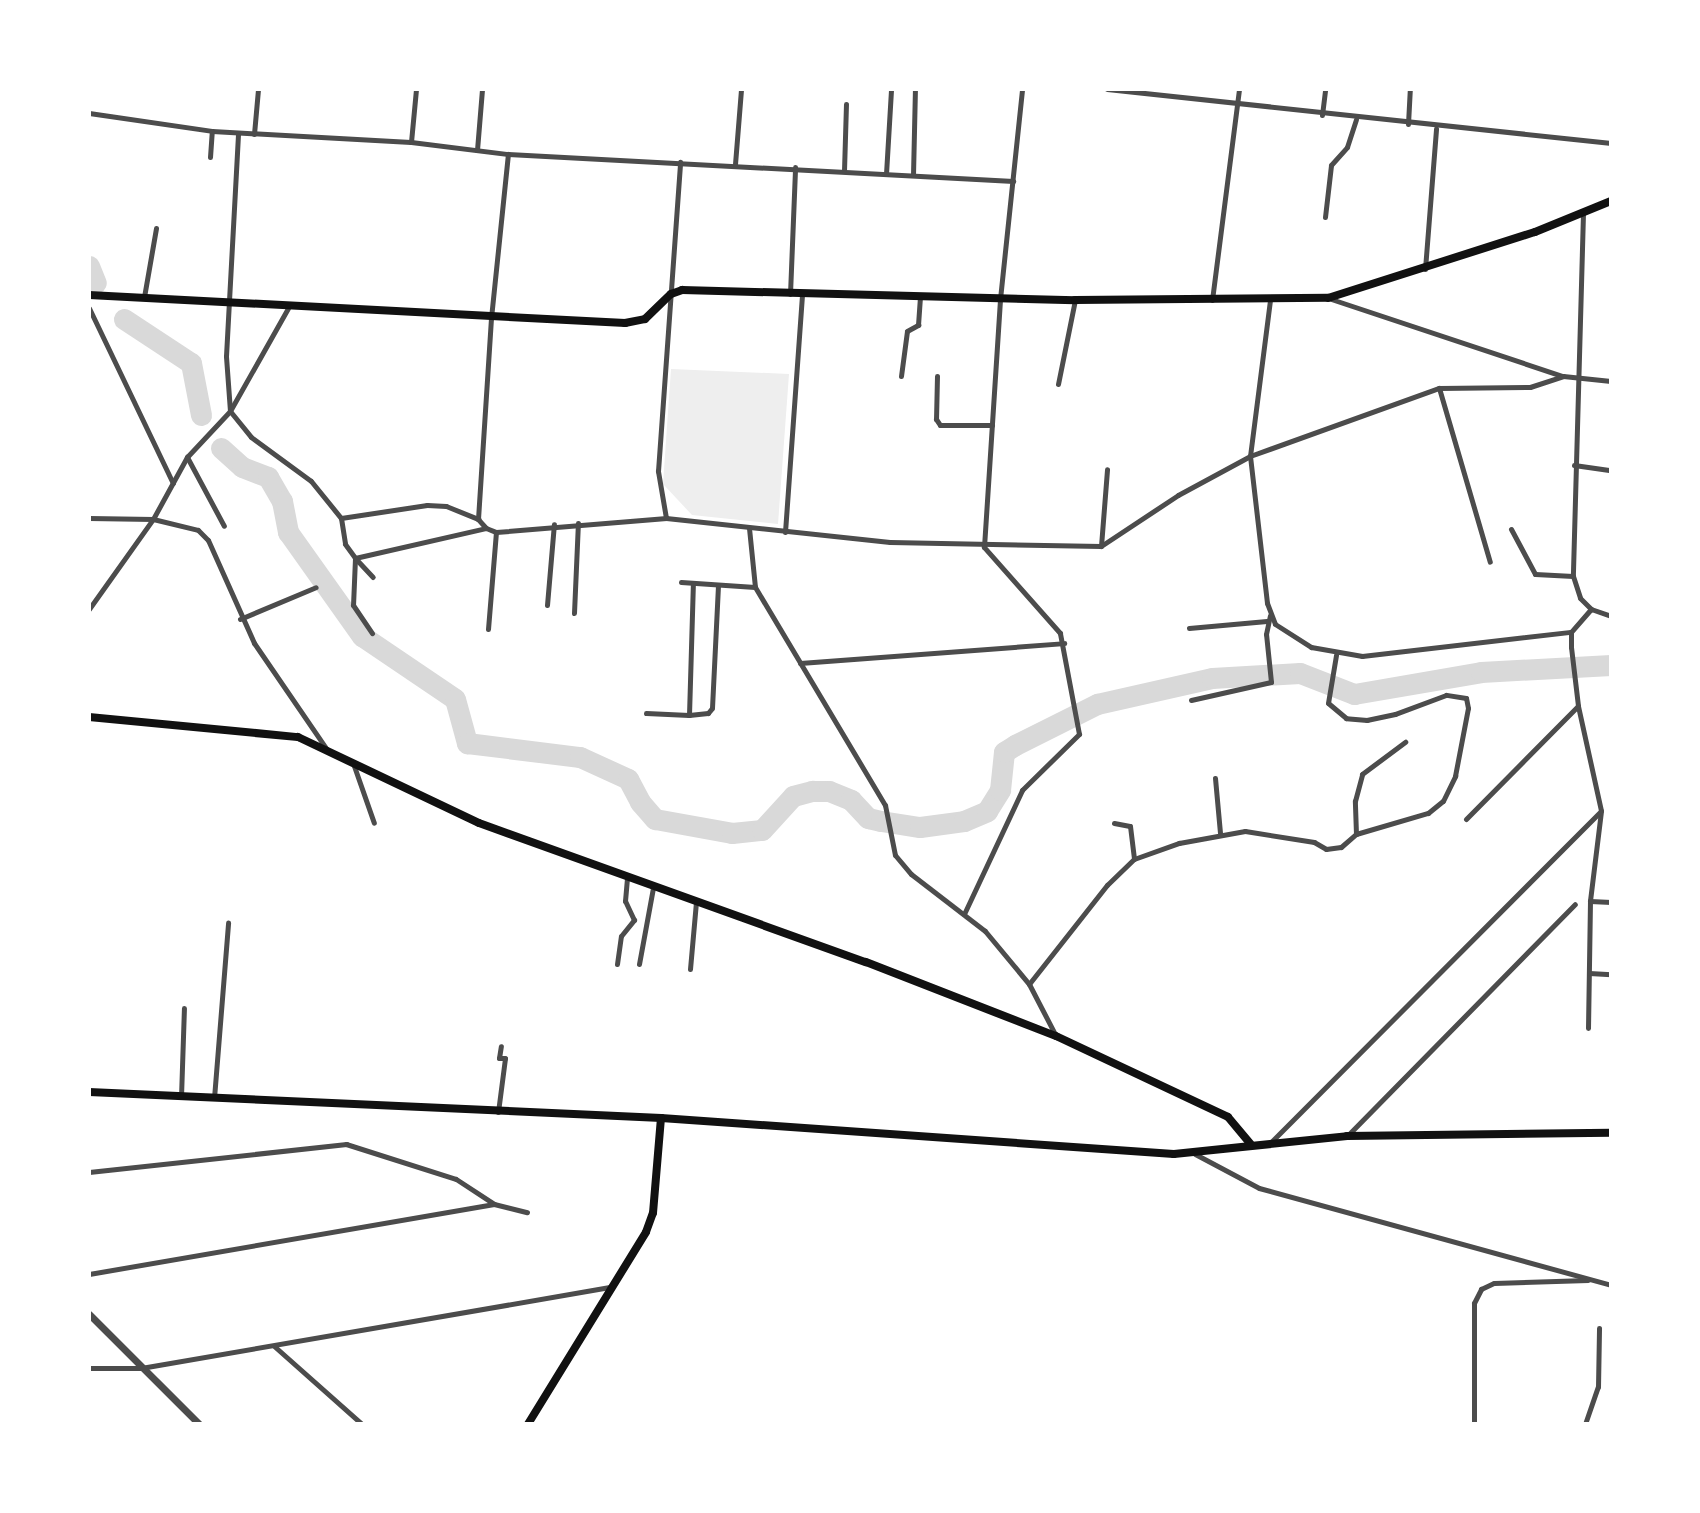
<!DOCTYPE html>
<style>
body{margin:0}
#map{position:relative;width:1700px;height:1513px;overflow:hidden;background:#fff;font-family:Ubuntu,sans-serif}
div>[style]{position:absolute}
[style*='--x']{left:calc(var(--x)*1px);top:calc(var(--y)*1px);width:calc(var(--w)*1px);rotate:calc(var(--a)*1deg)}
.green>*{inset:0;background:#eee}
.river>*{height:21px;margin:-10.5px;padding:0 10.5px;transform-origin:10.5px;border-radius:10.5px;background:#d9d9d9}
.minor>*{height:5px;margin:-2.5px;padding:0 2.5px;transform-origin:2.5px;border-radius:2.5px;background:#4c4c4c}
.tertiary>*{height:7px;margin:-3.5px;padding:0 3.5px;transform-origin:3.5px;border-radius:3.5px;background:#4c4c4c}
.secondary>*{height:8px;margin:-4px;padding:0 4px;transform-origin:4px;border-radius:4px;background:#111}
span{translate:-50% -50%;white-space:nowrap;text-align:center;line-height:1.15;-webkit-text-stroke:7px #fff;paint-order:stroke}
.frame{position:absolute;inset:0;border:91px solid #fff;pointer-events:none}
</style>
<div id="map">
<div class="green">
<div style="clip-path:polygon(671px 369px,789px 374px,778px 524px,692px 515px,663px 484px)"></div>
</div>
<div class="river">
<div style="--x:89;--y:266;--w:18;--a:68"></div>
<div style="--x:124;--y:319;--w:80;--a:33.3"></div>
<div style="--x:191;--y:363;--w:53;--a:79.1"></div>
<div style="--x:221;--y:448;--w:28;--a:42"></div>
<div style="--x:242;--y:467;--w:28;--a:21"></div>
<div style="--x:268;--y:477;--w:28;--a:60"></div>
<div style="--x:282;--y:501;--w:32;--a:79"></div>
<div style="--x:288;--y:532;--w:128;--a:54.6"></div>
<div style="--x:362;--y:636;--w:112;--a:34.1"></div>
<div style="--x:455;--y:699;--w:46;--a:74.7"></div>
<div style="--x:467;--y:743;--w:114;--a:7.1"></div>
<div style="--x:580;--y:757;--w:53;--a:24.6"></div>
<div style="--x:628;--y:779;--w:26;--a:62"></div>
<div style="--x:640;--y:802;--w:23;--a:49"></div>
<div style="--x:655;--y:819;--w:78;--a:10.3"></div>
<div style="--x:732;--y:833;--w:30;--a:-6"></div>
<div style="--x:762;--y:830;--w:46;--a:-47.6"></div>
<div style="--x:793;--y:796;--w:20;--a:-15"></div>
<div style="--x:812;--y:791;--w:17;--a:0"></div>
<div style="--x:829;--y:791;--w:24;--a:22"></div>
<div style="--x:851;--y:800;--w:25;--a:47"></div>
<div style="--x:868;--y:818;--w:13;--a:13"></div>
<div style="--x:881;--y:821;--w:39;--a:9"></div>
<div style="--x:920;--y:827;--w:44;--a:-7.8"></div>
<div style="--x:964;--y:821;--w:25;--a:-23"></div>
<div style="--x:987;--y:811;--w:25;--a:-58"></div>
<div style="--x:1000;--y:790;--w:38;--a:-84"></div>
<div style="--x:1004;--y:752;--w:13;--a:-32"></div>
<div style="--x:1015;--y:745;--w:92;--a:-26.6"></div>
<div style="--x:1097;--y:704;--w:118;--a:-12.7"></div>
<div style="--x:1212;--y:678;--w:88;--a:-3.3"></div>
<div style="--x:1300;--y:673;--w:58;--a:21.3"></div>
<div style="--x:1354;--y:694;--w:129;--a:-9.8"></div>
<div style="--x:1481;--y:672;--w:130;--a:-3.1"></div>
</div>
<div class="minor">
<div style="--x:1107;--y:89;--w:507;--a:6.12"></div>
<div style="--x:89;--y:113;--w:124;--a:8.3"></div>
<div style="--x:212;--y:131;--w:199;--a:3.2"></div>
<div style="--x:411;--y:142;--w:98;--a:7.1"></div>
<div style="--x:508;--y:154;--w:506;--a:3.06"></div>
<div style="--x:1322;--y:115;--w:26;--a:-83"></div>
<div style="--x:1408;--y:124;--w:35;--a:-87"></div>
<div style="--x:254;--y:134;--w:45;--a:-84.9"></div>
<div style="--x:411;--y:142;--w:53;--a:-84.6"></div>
<div style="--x:477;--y:150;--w:61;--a:-85.3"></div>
<div style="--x:210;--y:157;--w:26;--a:-86"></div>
<div style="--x:735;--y:164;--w:75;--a:-85.4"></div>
<div style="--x:844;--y:171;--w:67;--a:-88.3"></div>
<div style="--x:886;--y:174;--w:85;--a:-86.6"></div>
<div style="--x:913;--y:175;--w:86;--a:-88.7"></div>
<div style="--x:1583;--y:213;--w:363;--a:91.6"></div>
<div style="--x:1573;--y:576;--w:23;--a:72"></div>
<div style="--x:1580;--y:598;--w:16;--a:45"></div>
<div style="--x:1591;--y:609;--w:30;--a:131"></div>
<div style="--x:1571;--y:632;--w:15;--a:90"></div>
<div style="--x:1571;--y:647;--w:59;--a:83.2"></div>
<div style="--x:1578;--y:706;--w:107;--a:77.6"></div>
<div style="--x:1601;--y:811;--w:91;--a:97"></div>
<div style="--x:1590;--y:901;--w:127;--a:90.9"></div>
<div style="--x:1325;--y:217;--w:52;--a:-83.4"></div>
<div style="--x:1331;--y:165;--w:24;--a:-48"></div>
<div style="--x:1347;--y:147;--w:29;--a:-72"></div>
<div style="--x:1425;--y:269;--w:141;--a:-85.5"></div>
<div style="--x:790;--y:294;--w:127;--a:-87.7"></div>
<div style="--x:144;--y:297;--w:70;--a:-80.1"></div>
<div style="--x:1331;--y:299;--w:244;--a:18.4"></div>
<div style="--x:1563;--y:376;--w:48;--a:5.9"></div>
<div style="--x:1212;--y:300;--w:213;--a:-82.7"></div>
<div style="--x:1270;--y:300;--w:157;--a:97.3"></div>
<div style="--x:1250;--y:456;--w:148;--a:83.4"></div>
<div style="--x:1267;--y:603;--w:22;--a:69"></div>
<div style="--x:1275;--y:624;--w:43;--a:32.6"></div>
<div style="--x:1311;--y:647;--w:52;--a:10"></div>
<div style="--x:1362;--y:656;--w:210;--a:-6.6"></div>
<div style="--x:89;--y:308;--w:194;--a:64.4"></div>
<div style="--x:901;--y:376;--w:45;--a:-82.4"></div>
<div style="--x:907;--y:331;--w:13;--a:-29"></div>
<div style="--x:918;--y:325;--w:28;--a:-86"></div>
<div style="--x:937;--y:376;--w:43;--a:91.3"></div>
<div style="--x:936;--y:419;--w:7;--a:56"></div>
<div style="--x:940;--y:425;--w:52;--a:0"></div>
<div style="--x:1058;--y:384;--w:86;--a:-78.6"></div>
<div style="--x:1439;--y:388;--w:181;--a:73.7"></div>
<div style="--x:230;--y:411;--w:55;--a:-94.2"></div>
<div style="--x:226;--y:356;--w:223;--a:-86.9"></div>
<div style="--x:230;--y:411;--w:33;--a:51"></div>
<div style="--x:251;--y:437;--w:74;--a:36.3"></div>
<div style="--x:311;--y:481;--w:48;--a:51"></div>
<div style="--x:187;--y:457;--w:78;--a:61.8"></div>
<div style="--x:1574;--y:465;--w:37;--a:8"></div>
<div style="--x:89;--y:518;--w:64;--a:0.9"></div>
<div style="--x:153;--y:519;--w:46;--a:13.7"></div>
<div style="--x:198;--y:530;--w:14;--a:45"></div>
<div style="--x:208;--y:540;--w:113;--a:65.9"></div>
<div style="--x:254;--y:643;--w:131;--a:55.6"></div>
<div style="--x:341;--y:518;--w:87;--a:-8.6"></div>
<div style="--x:427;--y:505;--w:19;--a:3"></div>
<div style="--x:446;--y:506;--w:35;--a:22"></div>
<div style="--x:341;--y:518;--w:26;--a:81"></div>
<div style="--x:345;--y:544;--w:17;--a:54"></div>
<div style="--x:355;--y:558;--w:47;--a:92.4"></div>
<div style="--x:353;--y:605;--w:34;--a:56"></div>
<div style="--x:666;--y:518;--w:48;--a:-99.7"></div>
<div style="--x:658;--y:471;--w:310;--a:-85.9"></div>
<div style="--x:486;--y:528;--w:11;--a:22"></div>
<div style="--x:496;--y:532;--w:171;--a:-4.7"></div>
<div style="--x:666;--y:518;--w:225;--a:6.1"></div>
<div style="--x:890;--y:542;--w:211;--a:1.1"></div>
<div style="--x:1101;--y:546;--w:92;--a:-33.5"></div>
<div style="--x:1178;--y:495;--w:82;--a:-28.4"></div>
<div style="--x:1250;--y:456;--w:201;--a:-19.8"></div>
<div style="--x:1439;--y:388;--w:91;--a:-0.6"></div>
<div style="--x:1530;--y:387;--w:35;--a:-18"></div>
<div style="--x:486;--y:528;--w:12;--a:-132"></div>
<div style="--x:478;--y:519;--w:201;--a:-86.3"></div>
<div style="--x:491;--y:318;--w:165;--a:-84.1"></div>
<div style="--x:749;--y:528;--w:59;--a:84.2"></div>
<div style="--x:755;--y:587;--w:254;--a:59.2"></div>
<div style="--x:885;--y:805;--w:51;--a:78.7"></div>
<div style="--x:895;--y:855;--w:25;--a:50"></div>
<div style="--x:911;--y:874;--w:93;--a:37.6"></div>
<div style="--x:985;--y:931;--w:69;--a:50.3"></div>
<div style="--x:1029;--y:984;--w:59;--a:62.6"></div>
<div style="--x:1511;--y:529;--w:51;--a:61.9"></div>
<div style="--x:1535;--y:574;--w:38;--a:3"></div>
<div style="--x:785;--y:532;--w:239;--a:-85.9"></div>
<div style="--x:1101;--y:546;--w:77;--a:-85.5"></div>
<div style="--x:355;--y:558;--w:134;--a:-12.9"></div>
<div style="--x:355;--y:558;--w:26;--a:47"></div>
<div style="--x:681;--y:582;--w:74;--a:3.9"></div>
<div style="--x:547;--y:605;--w:81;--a:-85.1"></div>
<div style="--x:89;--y:609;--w:110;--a:-54.6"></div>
<div style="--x:153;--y:519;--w:71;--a:-61.3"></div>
<div style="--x:187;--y:457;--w:63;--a:-46.9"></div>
<div style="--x:230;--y:411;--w:118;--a:-60.6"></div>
<div style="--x:1591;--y:609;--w:21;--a:19"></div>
<div style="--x:574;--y:613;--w:90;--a:-87.5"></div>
<div style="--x:240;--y:619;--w:82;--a:-22.8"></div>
<div style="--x:1189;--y:628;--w:78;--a:-5.1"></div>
<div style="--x:488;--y:629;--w:97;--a:-85.3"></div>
<div style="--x:800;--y:663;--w:265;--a:-4.3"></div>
<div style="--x:1191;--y:700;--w:82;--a:-12.7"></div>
<div style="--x:1271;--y:682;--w:48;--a:-95.9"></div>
<div style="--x:1266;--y:634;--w:19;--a:-78"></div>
<div style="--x:646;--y:713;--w:43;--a:2.7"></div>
<div style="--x:689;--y:715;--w:19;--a:-6"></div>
<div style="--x:708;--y:713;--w:6;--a:-51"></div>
<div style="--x:712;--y:708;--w:122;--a:-87.2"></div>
<div style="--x:689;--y:715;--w:131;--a:-88.3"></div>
<div style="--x:354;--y:766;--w:60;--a:70.7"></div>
<div style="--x:1215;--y:778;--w:55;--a:84.8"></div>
<div style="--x:1466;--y:819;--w:159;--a:-45.3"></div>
<div style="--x:1114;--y:823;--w:16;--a:11"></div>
<div style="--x:1130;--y:826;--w:33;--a:83"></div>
<div style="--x:1356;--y:834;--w:33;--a:-92"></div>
<div style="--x:1355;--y:801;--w:28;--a:-75"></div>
<div style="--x:1362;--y:774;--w:54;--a:-36.7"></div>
<div style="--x:1590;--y:901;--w:21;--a:3"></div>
<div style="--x:964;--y:914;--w:137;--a:-64.9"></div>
<div style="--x:1022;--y:790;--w:80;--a:-44.5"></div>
<div style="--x:1079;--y:734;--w:103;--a:-100.7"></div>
<div style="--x:1060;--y:633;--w:115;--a:-131.5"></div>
<div style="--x:984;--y:547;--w:249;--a:-86.3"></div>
<div style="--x:1000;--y:299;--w:211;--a:-84"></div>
<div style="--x:617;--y:964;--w:28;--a:-82"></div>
<div style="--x:621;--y:936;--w:21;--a:-51"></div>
<div style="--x:634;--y:920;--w:21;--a:-115"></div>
<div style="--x:625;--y:901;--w:23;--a:-85"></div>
<div style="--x:639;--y:964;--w:77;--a:-79.6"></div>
<div style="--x:690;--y:969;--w:67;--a:-84.9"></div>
<div style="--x:1589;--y:973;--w:22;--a:3"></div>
<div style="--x:1029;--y:984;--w:126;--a:-51.8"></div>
<div style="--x:1107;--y:885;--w:37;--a:-44"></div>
<div style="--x:1134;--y:859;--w:48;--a:-19.6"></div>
<div style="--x:1179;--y:843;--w:67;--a:-10.3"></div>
<div style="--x:1245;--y:831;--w:70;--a:9.1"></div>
<div style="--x:1314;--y:842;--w:14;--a:30"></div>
<div style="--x:1326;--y:849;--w:15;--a:-8"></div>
<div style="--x:1341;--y:847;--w:20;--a:-41"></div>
<div style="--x:1356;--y:834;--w:75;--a:-16.3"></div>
<div style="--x:1428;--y:813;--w:19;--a:-39"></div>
<div style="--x:1443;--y:801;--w:28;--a:-64"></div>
<div style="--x:1455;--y:776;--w:69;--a:-79.2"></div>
<div style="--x:1468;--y:708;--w:10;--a:-101"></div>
<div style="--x:1466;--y:698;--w:20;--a:-171"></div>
<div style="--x:1446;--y:695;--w:54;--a:159.6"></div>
<div style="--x:1395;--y:714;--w:29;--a:168"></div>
<div style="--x:1367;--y:720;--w:21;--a:-175"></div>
<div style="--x:1346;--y:718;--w:23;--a:-140"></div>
<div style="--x:1328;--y:703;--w:49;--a:-80.5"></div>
<div style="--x:181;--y:1097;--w:89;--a:-88.1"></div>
<div style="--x:214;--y:1098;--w:176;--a:-85.4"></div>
<div style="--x:498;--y:1112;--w:54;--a:-82.6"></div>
<div style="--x:505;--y:1058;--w:6;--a:180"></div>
<div style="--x:499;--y:1058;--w:12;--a:-81"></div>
<div style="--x:1347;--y:1136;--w:325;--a:-45.5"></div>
<div style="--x:1271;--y:1142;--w:466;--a:-45.1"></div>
<div style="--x:1195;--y:1154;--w:72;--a:28"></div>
<div style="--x:1259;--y:1188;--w:365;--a:15.4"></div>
<div style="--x:89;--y:1172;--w:259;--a:-6.2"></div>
<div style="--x:346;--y:1144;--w:115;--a:17.7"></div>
<div style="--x:456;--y:1179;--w:45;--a:33.3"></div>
<div style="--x:89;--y:1274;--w:411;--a:-9.8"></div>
<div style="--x:494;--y:1204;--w:34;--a:14"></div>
<div style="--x:274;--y:1346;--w:118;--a:41.6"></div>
<div style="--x:89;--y:1368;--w:52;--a:0"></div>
<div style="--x:141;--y:1368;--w:477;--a:-9.8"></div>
<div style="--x:1474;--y:1424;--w:121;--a:-90"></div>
<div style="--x:1474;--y:1303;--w:16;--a:-63"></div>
<div style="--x:1481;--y:1289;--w:14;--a:-25"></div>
<div style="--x:1494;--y:1283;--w:94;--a:-1.8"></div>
<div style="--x:1585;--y:1424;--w:39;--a:-71"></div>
<div style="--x:1598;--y:1387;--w:59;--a:-89"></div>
</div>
<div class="tertiary">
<div style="--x:89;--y:1314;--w:156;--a:45"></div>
</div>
<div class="secondary">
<div style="--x:89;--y:295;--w:537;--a:2.99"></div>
<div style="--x:625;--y:323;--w:20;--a:-11"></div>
<div style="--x:645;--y:319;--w:36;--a:-44"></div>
<div style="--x:671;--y:294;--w:12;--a:-20"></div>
<div style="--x:682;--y:290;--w:393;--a:1.5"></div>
<div style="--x:1075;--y:300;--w:253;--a:-0.5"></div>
<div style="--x:1328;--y:298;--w:217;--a:-17.7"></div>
<div style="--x:1535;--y:232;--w:82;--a:-22.2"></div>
<div style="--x:89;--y:717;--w:210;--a:5.5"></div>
<div style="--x:298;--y:737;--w:200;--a:25.4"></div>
<div style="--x:479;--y:823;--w:411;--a:19.8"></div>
<div style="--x:866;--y:962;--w:204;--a:21.3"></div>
<div style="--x:1056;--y:1036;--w:190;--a:25.2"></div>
<div style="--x:1228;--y:1117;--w:35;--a:50"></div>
<div style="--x:89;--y:1092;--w:573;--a:2.6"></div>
<div style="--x:661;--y:1118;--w:514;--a:4.01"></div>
<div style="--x:1174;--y:1154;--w:174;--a:-5.9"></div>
<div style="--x:1347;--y:1136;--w:264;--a:-0.7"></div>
<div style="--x:528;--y:1424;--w:225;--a:-58.4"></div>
<div style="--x:646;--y:1232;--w:20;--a:-70"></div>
<div style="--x:653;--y:1213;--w:95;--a:-85.2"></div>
</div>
<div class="frame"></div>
</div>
